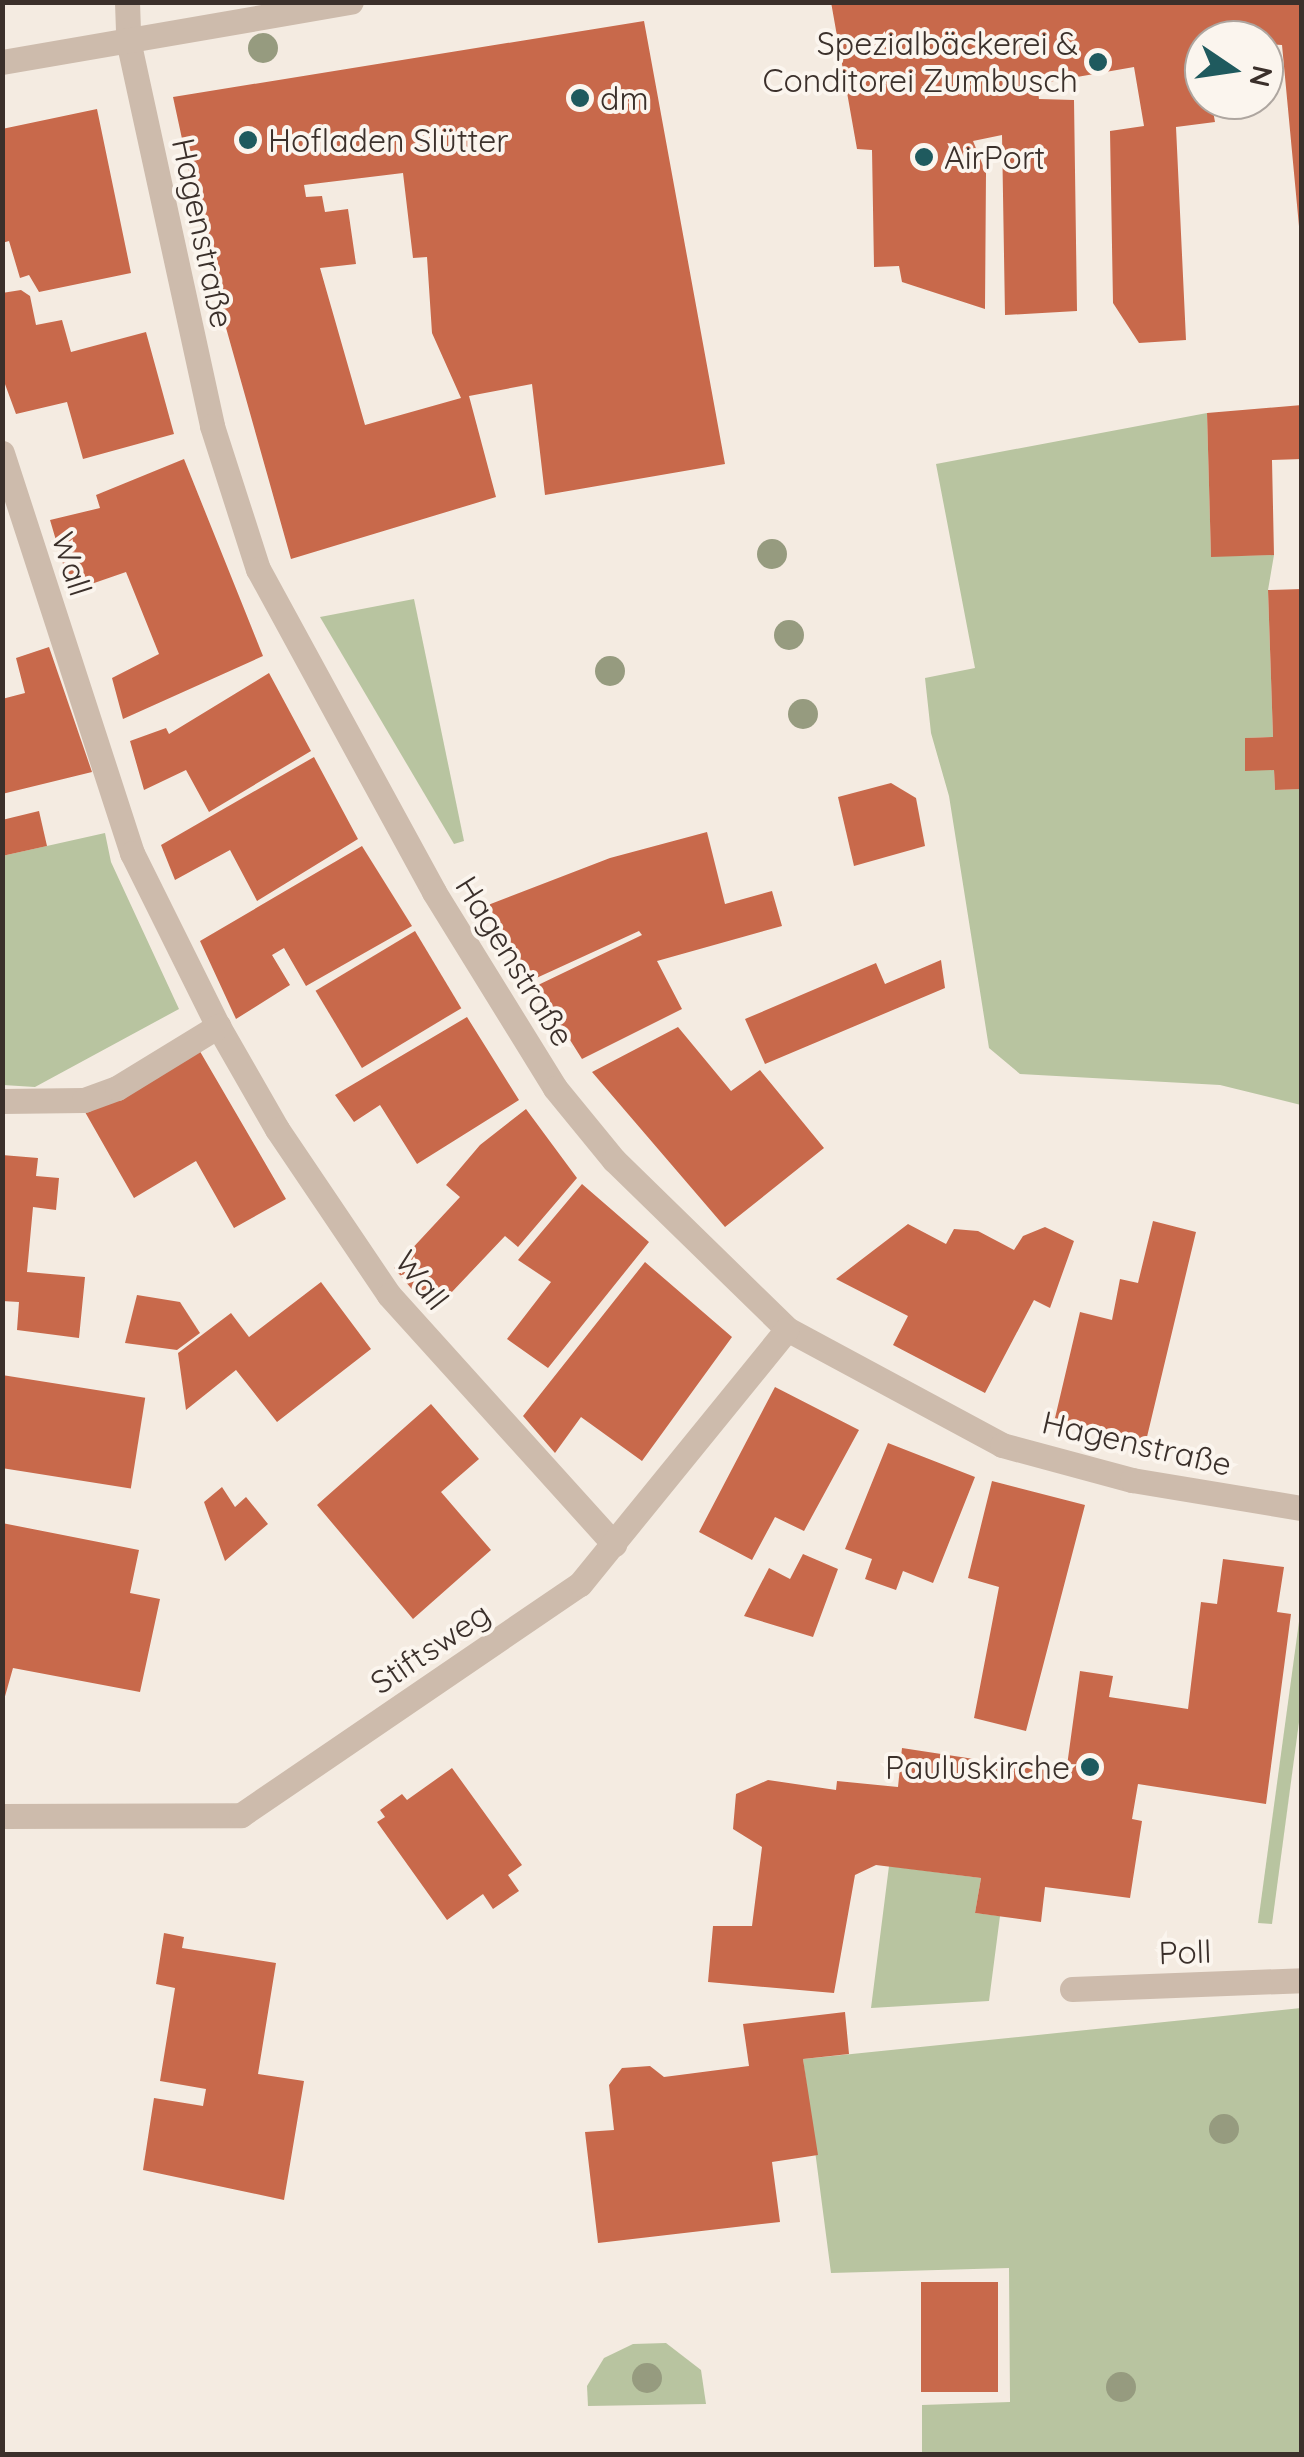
<!DOCTYPE html>
<meta charset="utf-8">
<style>
body{margin:0}
#map{position:relative;width:1304px;height:2457px;overflow:hidden;background:#f4ebe1;font-family:Quicksand,sans-serif}
div>[style]{position:absolute}
[style*='--x']{left:calc(var(--x)*1px);top:calc(var(--y)*1px);width:calc(var(--w)*1px);rotate:calc(var(--a)*1deg)}
.green>*{inset:0;background:#b8c4a0}
.building>*{inset:0;background:#c8694b;transform-origin:0 0}
.street>*{height:25px;margin:-12.5px;padding:0 12.5px;transform-origin:12.5px;border-radius:12.5px;background:#cdbbac}
.trees>*{width:30px;height:30px;margin:-15px;border-radius:50%;background:#969b7f}
.dots>*{width:28px;height:28px;translate:-50% -50%;box-sizing:border-box;border:5px solid #fbf5ee;border-radius:50%}
span{translate:-50% -50%;white-space:nowrap;text-align:center;line-height:1.15;-webkit-text-stroke:8px #fbf5ee;paint-order:stroke}
.poi-label{font-size:32px;color:#3b302b}
.right{translate:-100% -50%;text-align:right}
.left{translate:0 -50%;text-align:left}
.street-label{font-size:32px;color:#3b302b}
.frame{position:absolute;inset:0;border:5px solid #3b302b;pointer-events:none}
.north{position:absolute;left:1184px;top:20px;width:100px;height:100px;box-sizing:border-box;background:#fbf5ee;border:2px solid #aea6a0;border-radius:50%;rotate:103deg;font-size:28px;font-weight:700;line-height:40px;text-align:center;color:#3b302b}
.north::after{content:'';display:block;margin:auto;width:35px;height:45px;background:#1f5a5e;clip-path:polygon(50% 0,100% 100%,50% 72%,0 100%)}
</style>
<div id="map">
<div class="green">
<div style="clip-path:polygon(1207px 413px,1211px 556px,1274px 555px,1268px 590px,1273px 737px,1246px 738px,1245px 770px,1274px 770px,1275px 790px,1301px 789px,1301px 1105px,1220px 1085px,1020px 1074px,989px 1048px,949px 796px,931px 733px,925px 678px,975px 668px,936px 464px)"></div>
<div style="clip-path:polygon(414px 599px,464px 841px,454px 844px,320px 617px)"></div>
<div style="clip-path:polygon(105px 833px,111px 862px,179px 1009px,35px 1087px,3px 1085px,2px 856px)"></div>
<div style="clip-path:polygon(1301px 1607px,1301px 1707px,1272px 1924px,1258px 1923px)"></div>
<div style="clip-path:polygon(889px 1866px,981px 1878px,975px 1913px,1000px 1916px,989px 2001px,871px 2008px)"></div>
<div style="clip-path:polygon(1301px 2008px,1301px 2454px,922px 2454px,922px 2405px,1010px 2402px,1009px 2268px,831px 2273px,803px 2059px)"></div>
<div style="clip-path:polygon(666px 2343px,701px 2370px,706px 2404px,588px 2406px,587px 2386px,604px 2358px,633px 2344px)"></div>
</div>
<div class="building">
<div style="clip-path:polygon(831px 2px,1302px 2px,1302px 258px,1282px 45px,1204px 40px,1204px 100px,1211px 100px,1215px 122px,1176px 127px,1186px 340px,1139px 343px,1113px 303px,1110px 131px,1144px 126px,1134px 67px,1037px 84px,1039px 99px,1074px 100px,1077px 311px,1005px 315px,1002px 135px,973px 141px,986px 173px,985px 309px,902px 282px,899px 266px,874px 267px,872px 150px,857px 149px)"></div>
<div style="clip-path:polygon(evenodd,644px 21px,725px 464px,545px 495px,532px 384px,469px 396px,496px 497px,291px 559px,212px 278px,173px 97px,644px 21px,403px 173px,413px 258px,427px 257px,432px 333px,461px 398px,365px 425px,320px 268px,356px 264px,348px 209px,325px 212px,322px 196px,306px 197px,304px 185px,403px 173px)"></div>
<div style="clip-path:polygon(97px 109px,131px 273px,39px 292px,29px 275px,20px 278px,9px 241px,2px 243px,2px 129px)"></div>
<div style="clip-path:polygon(21px 290px,30px 296px,36px 325px,62px 320px,71px 352px,146px 332px,174px 434px,83px 459px,67px 402px,16px 414px,2px 376px,2px 293px)"></div>
<div style="clip-path:polygon(1302px 405px,1302px 459px,1272px 460px,1274px 555px,1211px 557px,1207px 413px)"></div>
<div style="clip-path:polygon(184px 459px,263px 656px,123px 719px,112px 678px,159px 654px,126px 572px,71px 591px,50px 520px,100px 508px,96px 495px)"></div>
<div style="clip-path:polygon(1302px 589px,1302px 789px,1275px 790px,1274px 770px,1245px 771px,1245px 738px,1273px 737px,1268px 590px)"></div>
<div style="clip-path:polygon(49px 647px,92px 772px,2px 794px,2px 699px,25px 693px,16px 658px)"></div>
<div style="clip-path:polygon(269px 673px,311px 751px,209px 812px,186px 770px,144px 790px,130px 741px,166px 728px,169px 734px)"></div>
<div style="clip-path:polygon(314px 757px,358px 839px,257px 901px,230px 850px,175px 880px,161px 845px)"></div>
<div style="clip-path:polygon(891px 783px,916px 798px,925px 846px,854px 866px,838px 797px)"></div>
<div style="clip-path:polygon(39px 811px,47px 846px,2px 856px,2px 820px)"></div>
<div style="clip-path:polygon(707px 832px,725px 904px,772px 891px,782px 926px,657px 961px,682px 1009px,582px 1059px,536px 986px,642px 935px,639px 931px,532px 980px,488px 905px,610px 858px)"></div>
<div style="clip-path:polygon(362px 846px,412px 926px,306px 986px,284px 948px,272px 955px,290px 985px,236px 1019px,200px 941px)"></div>
<div style="left:415px;top:931px;width:90px;height:116px;rotate:59deg"></div>
<div style="clip-path:polygon(941px 960px,945px 988px,765px 1064px,745px 1019px,876px 963px,885px 984px)"></div>
<div style="clip-path:polygon(467px 1017px,519px 1100px,417px 1164px,380px 1105px,354px 1122px,335px 1095px)"></div>
<div style="clip-path:polygon(678px 1027px,731px 1091px,760px 1070px,824px 1148px,725px 1227px,592px 1072px)"></div>
<div style="clip-path:polygon(198px 1048px,286px 1199px,234px 1228px,196px 1161px,134px 1198px,85px 1112px)"></div>
<div style="clip-path:polygon(526px 1109px,577px 1178px,518px 1247px,505px 1236px,432px 1313px,394px 1268px,460px 1197px,446px 1185px,480px 1145px)"></div>
<div style="clip-path:polygon(2px 1155px,38px 1158px,36px 1176px,59px 1178px,56px 1210px,33px 1207px,27px 1272px,85px 1277px,79px 1338px,17px 1330px,19px 1302px,2px 1301px)"></div>
<div style="clip-path:polygon(582px 1184px,649px 1242px,548px 1368px,507px 1339px,551px 1282px,518px 1260px)"></div>
<div style="clip-path:polygon(1153px 1221px,1196px 1232px,1146px 1441px,1055px 1418px,1080px 1312px,1112px 1320px,1120px 1279px,1138px 1283px)"></div>
<div style="clip-path:polygon(908px 1224px,946px 1244px,954px 1229px,978px 1231px,1014px 1250px,1023px 1236px,1045px 1227px,1074px 1241px,1050px 1308px,1034px 1300px,985px 1393px,893px 1345px,908px 1316px,836px 1279px)"></div>
<div style="clip-path:polygon(645px 1262px,732px 1337px,642px 1461px,581px 1417px,555px 1453px,523px 1416px)"></div>
<div style="clip-path:polygon(321px 1282px,371px 1349px,277px 1422px,236px 1370px,186px 1410px,178px 1353px,231px 1313px,249px 1337px)"></div>
<div style="clip-path:polygon(137px 1295px,180px 1302px,200px 1333px,177px 1350px,125px 1343px)"></div>
<div style="left:2px;top:1375px;width:145px;height:92px;rotate:9deg"></div>
<div style="clip-path:polygon(775px 1387px,859px 1430px,804px 1531px,775px 1517px,752px 1560px,699px 1532px)"></div>
<div style="clip-path:polygon(431px 1404px,479px 1459px,441px 1492px,491px 1550px,413px 1619px,317px 1505px)"></div>
<div style="clip-path:polygon(888px 1443px,975px 1477px,933px 1583px,903px 1571px,896px 1590px,865px 1579px,872px 1559px,845px 1549px)"></div>
<div style="clip-path:polygon(992px 1481px,1085px 1505px,1026px 1731px,974px 1718px,999px 1587px,968px 1578px)"></div>
<div style="clip-path:polygon(222px 1487px,235px 1507px,246px 1497px,268px 1524px,225px 1561px,204px 1502px)"></div>
<div style="clip-path:polygon(2px 1523px,139px 1550px,130px 1593px,160px 1599px,140px 1692px,13px 1668px,2px 1707px)"></div>
<div style="clip-path:polygon(803px 1554px,838px 1569px,813px 1637px,744px 1616px,769px 1568px,790px 1579px)"></div>
<div style="clip-path:polygon(1223px 1559px,1284px 1567px,1277px 1612px,1291px 1614px,1266px 1804px,1138px 1784px,1132px 1819px,1142px 1821px,1130px 1898px,1045px 1887px,1041px 1922px,975px 1913px,981px 1878px,876px 1865px,855px 1875px,834px 1993px,708px 1982px,713px 1926px,752px 1926px,762px 1847px,733px 1829px,736px 1794px,768px 1780px,836px 1790px,837px 1781px,898px 1787px,902px 1748px,1066px 1773px,1080px 1671px,1113px 1676px,1109px 1697px,1188px 1709px,1201px 1602px,1217px 1604px)"></div>
<div style="clip-path:polygon(452px 1768px,522px 1865px,508px 1875px,519px 1891px,493px 1909px,483px 1894px,447px 1920px,377px 1822px,385px 1817px,380px 1810px,402px 1794px,407px 1800px)"></div>
<div style="clip-path:polygon(164px 1933px,184px 1937px,182px 1948px,276px 1963px,258px 2074px,304px 2081px,284px 2200px,143px 2170px,154px 2098px,203px 2106px,206px 2089px,160px 2081px,175px 1988px,156px 1984px)"></div>
<div style="clip-path:polygon(845px 2012px,849px 2054px,803px 2059px,818px 2155px,772px 2162px,780px 2222px,598px 2243px,585px 2132px,614px 2130px,609px 2085px,622px 2068px,650px 2066px,664px 2077px,749px 2066px,743px 2024px)"></div>
<div style="left:921px;top:2282px;width:77px;height:110px"></div>
</div>
<div class="street">
<div style="--x:127;--y:2;--w:38;--a:88"></div>
<div style="--x:128;--y:40;--w:395;--a:77.7"></div>
<div style="--x:212;--y:426;--w:150;--a:72.2"></div>
<div style="--x:258;--y:569;--w:368;--a:61.4"></div>
<div style="--x:434;--y:892;--w:230;--a:58.3"></div>
<div style="--x:555;--y:1088;--w:93;--a:50.7"></div>
<div style="--x:614;--y:1160;--w:242;--a:44.3"></div>
<div style="--x:787;--y:1329;--w:244;--a:28.3"></div>
<div style="--x:1002;--y:1445;--w:135;--a:15.1"></div>
<div style="--x:1132;--y:1480;--w:172;--a:9.4"></div>
<div style="--x:2;--y:62;--w:354;--a:-9.8"></div>
<div style="--x:2;--y:453;--w:421;--a:72"></div>
<div style="--x:132;--y:853;--w:193;--a:63.6"></div>
<div style="--x:218;--y:1026;--w:119;--a:60.2"></div>
<div style="--x:277;--y:1129;--w:200;--a:56"></div>
<div style="--x:389;--y:1295;--w:336;--a:47.9"></div>
<div style="--x:2;--y:1101;--w:82;--a:-0.7"></div>
<div style="--x:84;--y:1100;--w:35;--a:-20"></div>
<div style="--x:117;--y:1088;--w:119;--a:-31.5"></div>
<div style="--x:2;--y:1816;--w:239;--a:-0.2"></div>
<div style="--x:241;--y:1815;--w:410;--a:-34.3"></div>
<div style="--x:580;--y:1584;--w:328;--a:-50.9"></div>
<div style="--x:1072;--y:1989;--w:230;--a:-2.2"></div>
</div>
<div class="trees">
<div style="left:263px;top:48px"></div>
<div style="left:772px;top:554px"></div>
<div style="left:789px;top:635px"></div>
<div style="left:610px;top:671px"></div>
<div style="left:803px;top:714px"></div>
<div style="left:1224px;top:2129px"></div>
<div style="left:647px;top:2378px"></div>
<div style="left:1121px;top:2387px"></div>
</div>
<div class="dots">
<div style="left:1098px;top:62px;background:#1f5a5e"></div>
<div style="left:580px;top:98px;background:#1f5a5e"></div>
<div style="left:248px;top:140px;background:#1f5a5e"></div>
<div style="left:924px;top:157px;background:#1f5a5e"></div>
<div style="left:1090px;top:1767px;background:#1f5a5e"></div>
</div>
<div class="poi-label">
<span class="right" style="left:1078px;top:62px">Spezialbäckerei &amp;<br>Conditorei Zumbusch</span>
<span class="left" style="left:600px;top:98px">dm</span>
<span class="left" style="left:268px;top:140px">Hofladen Slütter</span>
<span class="left" style="left:944px;top:157px">AirPort</span>
<span class="right" style="left:1070px;top:1767px">Pauluskirche</span>
</div>
<div class="street-label">
<span style="left:203px;top:233px;rotate:78deg">Hagenstraße</span>
<span style="left:72px;top:564px;rotate:72deg">Wall</span>
<span style="left:515px;top:961px;rotate:58deg">Hagenstraße</span>
<span style="left:422px;top:1280px;rotate:52deg">Wall</span>
<span style="left:1137px;top:1443px;rotate:13deg">Hagenstraße</span>
<span style="left:430px;top:1648px;rotate:-34deg">Stiftsweg</span>
<span style="left:1185px;top:1952px;rotate:-2deg">Poll</span>
</div>
<div class="frame"></div>
<div class="north">N</div>
</div>
